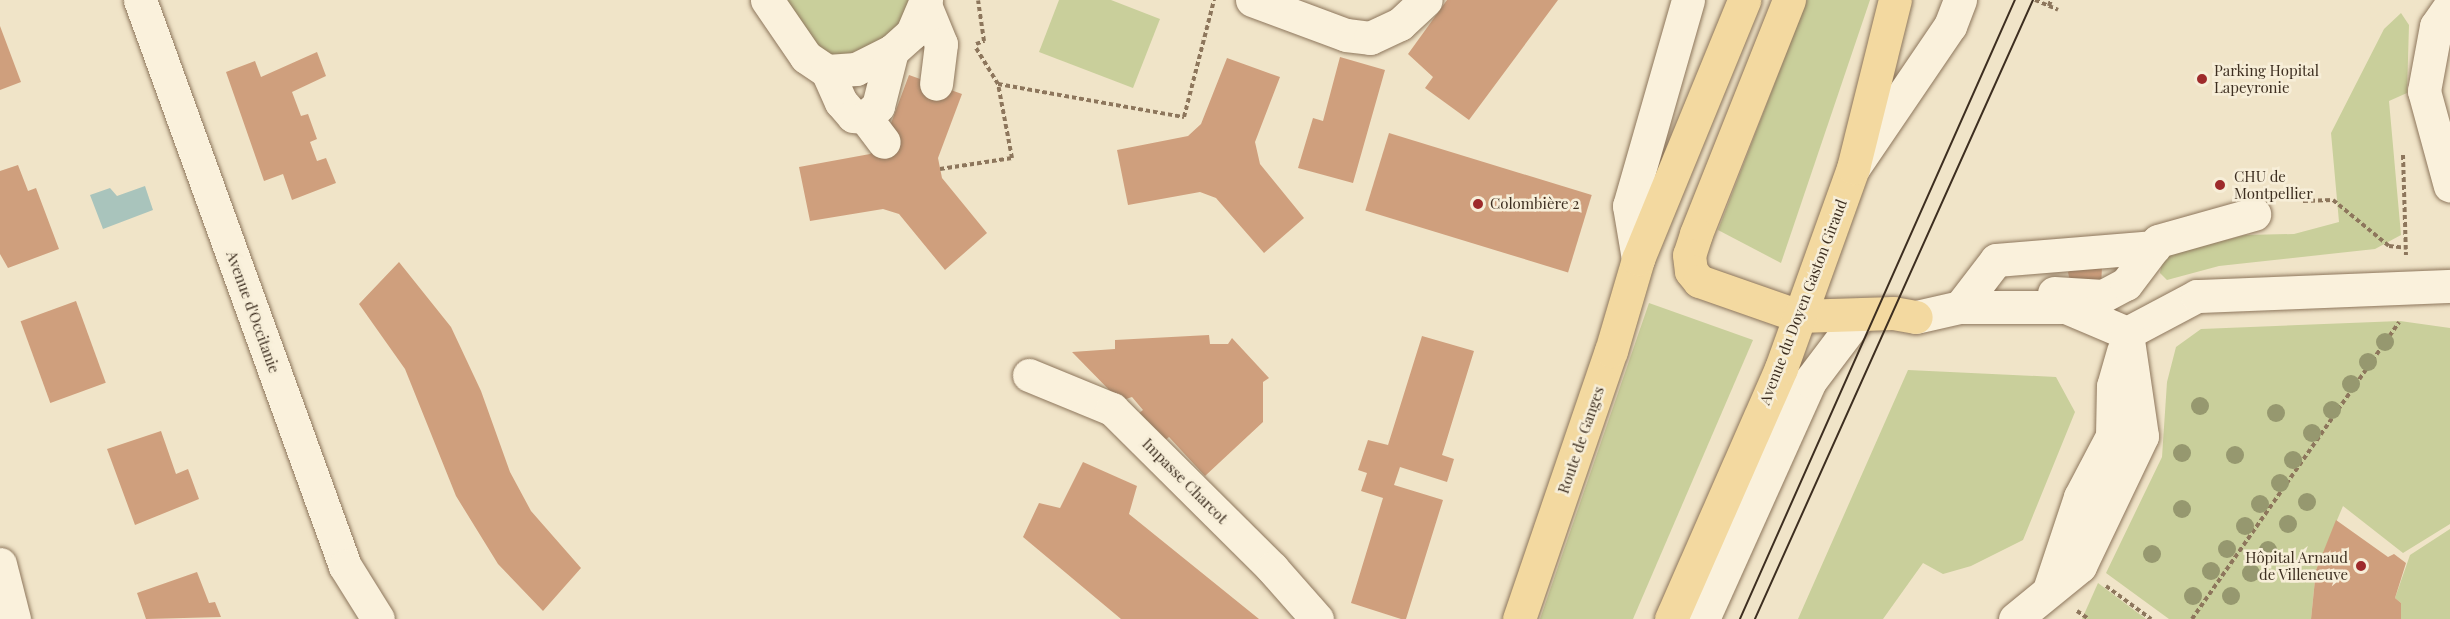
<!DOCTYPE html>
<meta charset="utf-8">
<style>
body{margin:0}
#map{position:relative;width:2450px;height:619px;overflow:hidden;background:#f0e4c8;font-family:"Playfair Display",serif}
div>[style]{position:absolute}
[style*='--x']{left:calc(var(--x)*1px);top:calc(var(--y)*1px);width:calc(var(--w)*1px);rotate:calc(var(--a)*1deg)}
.green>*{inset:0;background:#c9cf9b}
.water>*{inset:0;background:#a9c4bc}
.building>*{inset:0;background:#cf9f7d;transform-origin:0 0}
.path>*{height:4px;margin-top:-2px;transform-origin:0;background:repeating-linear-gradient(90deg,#8d765c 0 4.5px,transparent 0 7.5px)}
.roads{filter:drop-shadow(0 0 2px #8d765c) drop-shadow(0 0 2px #8d765c)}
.minor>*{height:33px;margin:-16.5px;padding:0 16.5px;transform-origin:16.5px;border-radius:16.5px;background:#faf1dc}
.major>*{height:33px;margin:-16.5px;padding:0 16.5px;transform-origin:16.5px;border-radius:16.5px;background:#f3d9a0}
.tram>*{height:1.5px;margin:-0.75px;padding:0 0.75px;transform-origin:0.75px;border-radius:0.75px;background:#3d2e20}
.trees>*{width:18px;height:18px;margin:-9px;border-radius:50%;background:#96986f}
.dots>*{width:16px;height:16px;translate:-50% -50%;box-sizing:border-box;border:3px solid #f7eed8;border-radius:50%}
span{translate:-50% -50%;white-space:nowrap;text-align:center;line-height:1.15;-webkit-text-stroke:5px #f7eed8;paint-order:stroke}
.poi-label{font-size:15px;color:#3d2e20}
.left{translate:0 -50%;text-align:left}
.right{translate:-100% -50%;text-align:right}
.street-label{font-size:15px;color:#3d2e20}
</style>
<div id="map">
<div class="green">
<div style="clip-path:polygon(780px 0,915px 0,888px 39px,838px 58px,822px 52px)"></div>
<div style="clip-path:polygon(1059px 0,1111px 0,1160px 19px,1133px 88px,1039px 52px)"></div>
<div style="clip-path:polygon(1807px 0,1870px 0,1781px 263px,1718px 230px)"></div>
<div style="clip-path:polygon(2401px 13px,2409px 25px,2407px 93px,2389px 101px,2401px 235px,2375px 249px,2219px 266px,2167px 280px,2160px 273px,2162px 262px,2170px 255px,2245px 235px,2294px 234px,2339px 222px,2331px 133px,2384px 29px)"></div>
<div style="clip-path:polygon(1649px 303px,1753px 340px,1633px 619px,1540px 619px)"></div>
<div style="clip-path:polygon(2400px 321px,2450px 328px,2450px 524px,2403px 553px,2343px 506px,2316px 570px,2311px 619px,2169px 619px,2106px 573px,2162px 457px,2167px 382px,2176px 347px,2201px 329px)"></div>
<div style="clip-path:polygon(1908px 370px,2056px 377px,2075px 412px,2023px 540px,1971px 566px,1943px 574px,1923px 563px,1883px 619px,1798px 619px)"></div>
<div style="clip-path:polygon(2450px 529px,2450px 619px,2401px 619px,2401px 603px,2395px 598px,2410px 555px)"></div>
<div style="clip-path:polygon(2098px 583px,2146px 619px,2082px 619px)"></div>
</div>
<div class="water">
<div style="clip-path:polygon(145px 186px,153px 210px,103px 229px,90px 195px,110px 188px,117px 196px)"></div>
</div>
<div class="building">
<div style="clip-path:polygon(1447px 0,1558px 0,1469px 120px,1425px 88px,1433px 77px,1408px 54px)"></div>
<div style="clip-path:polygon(0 26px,21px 82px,0 90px)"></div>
<div style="clip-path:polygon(317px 52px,326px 76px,292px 92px,301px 116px,308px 114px,317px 139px,310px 142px,317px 161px,326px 158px,336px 183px,292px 200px,283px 174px,264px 181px,226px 72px,255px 61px,261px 77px)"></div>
<div style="clip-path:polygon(1340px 57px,1385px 70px,1353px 183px,1298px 168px,1313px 118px,1323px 121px)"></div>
<div style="clip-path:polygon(1227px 58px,1280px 77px,1255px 142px,1260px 164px,1304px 218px,1264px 253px,1216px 198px,1200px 192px,1128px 205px,1117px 150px,1188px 136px,1201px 124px)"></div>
<div style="clip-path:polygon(909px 75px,962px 94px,938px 158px,942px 178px,987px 233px,945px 270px,899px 214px,883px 209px,810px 221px,799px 167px,870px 154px,884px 142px)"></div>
<div style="left:1389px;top:133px;width:212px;height:81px;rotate:17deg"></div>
<div style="clip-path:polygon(18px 165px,28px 191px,36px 188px,59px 249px,8px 268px,0 254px,0 171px)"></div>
<div style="clip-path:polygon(399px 262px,451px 327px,481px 391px,510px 472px,531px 511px,581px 568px,543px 611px,498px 564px,456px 496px,405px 369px,359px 304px)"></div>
<div style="clip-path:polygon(2076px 265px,2102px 266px,2101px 288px,2070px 282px,2068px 272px)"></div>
<div style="left:76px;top:301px;width:87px;height:59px;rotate:70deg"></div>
<div style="clip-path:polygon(1209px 335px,1210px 344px,1228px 344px,1232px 338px,1269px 378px,1263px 382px,1263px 422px,1205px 476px,1169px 437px,1164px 441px,1138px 414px,1143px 410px,1132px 397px,1120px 401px,1072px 352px,1115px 349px,1115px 340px)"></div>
<div style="clip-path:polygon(1422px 336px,1474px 351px,1442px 455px,1454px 459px,1447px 482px,1400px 467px,1394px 485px,1443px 500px,1406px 619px,1401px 619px,1351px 603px,1383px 498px,1361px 491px,1367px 473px,1358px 470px,1368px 440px,1388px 445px)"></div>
<div style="clip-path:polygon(161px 431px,176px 474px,188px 469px,199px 499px,135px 525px,107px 449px)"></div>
<div style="clip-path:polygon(1083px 462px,1137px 486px,1129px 514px,1259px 619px,1121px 619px,1023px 537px,1039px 503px,1060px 508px)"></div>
<div style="clip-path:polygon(2336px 520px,2388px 557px,2394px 554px,2406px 563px,2395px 598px,2401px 603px,2401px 619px,2311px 619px,2316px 570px)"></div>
<div style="clip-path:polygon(197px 572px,209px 603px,215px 602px,221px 617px,146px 619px,137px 593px)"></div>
</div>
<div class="path">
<div style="--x:2035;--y:0;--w:25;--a:23"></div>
<div style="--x:2049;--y:6;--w:6;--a:-72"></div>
<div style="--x:976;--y:44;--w:9;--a:-21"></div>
<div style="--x:984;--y:41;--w:41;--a:-98.3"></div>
<div style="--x:998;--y:84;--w:189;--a:10.1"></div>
<div style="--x:1184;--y:117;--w:121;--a:-75.6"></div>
<div style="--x:2403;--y:155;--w:100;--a:88.3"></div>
<div style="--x:940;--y:169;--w:73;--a:-8.7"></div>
<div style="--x:1012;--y:158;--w:75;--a:-100.7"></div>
<div style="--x:998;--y:84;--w:42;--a:-121.4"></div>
<div style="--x:2303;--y:201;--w:30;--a:-2"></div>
<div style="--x:2333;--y:200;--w:72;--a:39.4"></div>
<div style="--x:2389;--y:246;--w:18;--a:6"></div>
<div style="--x:2106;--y:586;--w:56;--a:36.3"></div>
<div style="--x:2077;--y:611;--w:14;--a:34"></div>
<div style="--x:2192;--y:619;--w:362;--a:-55.1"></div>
</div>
<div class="roads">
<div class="minor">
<div style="--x:140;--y:0;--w:602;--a:70.09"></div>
<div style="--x:345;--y:566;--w:62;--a:58.1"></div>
<div style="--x:767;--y:0;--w:69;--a:55.6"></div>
<div style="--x:806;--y:57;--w:25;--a:34"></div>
<div style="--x:827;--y:71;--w:29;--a:-4"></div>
<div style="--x:856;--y:69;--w:40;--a:-26.6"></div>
<div style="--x:892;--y:51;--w:27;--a:-42"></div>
<div style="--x:912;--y:33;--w:36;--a:-67"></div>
<div style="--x:1252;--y:0;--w:100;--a:20.4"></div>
<div style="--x:1346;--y:35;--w:24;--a:7"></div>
<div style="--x:1370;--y:38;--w:33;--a:-25"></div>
<div style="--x:1400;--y:24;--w:35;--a:-43"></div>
<div style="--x:925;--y:5;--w:42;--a:67.7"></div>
<div style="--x:941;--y:44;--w:40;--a:97.1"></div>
<div style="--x:2450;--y:6;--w:24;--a:125"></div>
<div style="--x:2436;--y:26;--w:66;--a:100.5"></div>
<div style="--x:2424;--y:91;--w:98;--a:74.7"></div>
<div style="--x:827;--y:71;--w:34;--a:66"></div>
<div style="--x:841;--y:102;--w:18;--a:49"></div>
<div style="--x:853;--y:116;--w:12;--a:5"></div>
<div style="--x:865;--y:117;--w:17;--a:-40"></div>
<div style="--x:878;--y:106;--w:57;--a:-75.7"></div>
<div style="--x:865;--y:117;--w:31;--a:53"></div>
<div style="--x:1854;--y:167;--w:171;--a:-55.8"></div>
<div style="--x:1950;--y:26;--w:28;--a:-69"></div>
<div style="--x:1638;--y:259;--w:54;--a:-99.6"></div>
<div style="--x:1629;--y:206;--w:214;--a:-74"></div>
<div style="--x:2054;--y:293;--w:49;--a:3.5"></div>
<div style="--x:2103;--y:296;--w:26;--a:-28"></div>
<div style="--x:2126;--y:284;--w:46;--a:-52.9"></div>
<div style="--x:1960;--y:307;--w:59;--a:-52.5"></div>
<div style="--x:1996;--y:260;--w:159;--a:-4.7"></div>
<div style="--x:2154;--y:247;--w:7;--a:-56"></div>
<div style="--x:2158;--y:241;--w:100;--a:-15.7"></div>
<div style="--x:1916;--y:317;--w:45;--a:-12.8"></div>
<div style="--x:1960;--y:307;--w:106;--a:0"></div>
<div style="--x:2066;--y:307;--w:66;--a:23.1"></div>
<div style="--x:2127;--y:333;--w:79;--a:-27.9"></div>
<div style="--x:2197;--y:296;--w:253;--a:-2.3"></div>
<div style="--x:1029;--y:375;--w:90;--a:22.3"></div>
<div style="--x:1112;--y:409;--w:226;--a:44.8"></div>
<div style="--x:1272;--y:568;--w:68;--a:48.6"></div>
<div style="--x:0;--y:564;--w:57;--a:75.7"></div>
<div style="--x:2050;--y:587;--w:95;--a:-71.6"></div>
<div style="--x:2080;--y:497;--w:69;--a:-62.3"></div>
<div style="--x:2112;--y:436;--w:50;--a:-88.9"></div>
<div style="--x:2113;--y:386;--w:37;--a:-74"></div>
<div style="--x:1703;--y:619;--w:261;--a:-65.8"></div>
<div style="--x:1810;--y:381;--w:83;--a:-52.9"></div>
<div style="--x:2015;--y:619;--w:84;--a:-39.2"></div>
<div style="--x:2080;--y:566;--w:144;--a:-64.5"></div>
<div style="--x:2142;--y:436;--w:104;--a:-98.3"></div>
</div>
<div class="major">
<div style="--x:1789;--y:0;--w:252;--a:111.7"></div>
<div style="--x:1696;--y:234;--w:22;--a:108"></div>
<div style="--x:1689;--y:255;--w:16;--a:83"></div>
<div style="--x:1691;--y:271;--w:13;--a:51"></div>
<div style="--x:1699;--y:281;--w:106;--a:19.3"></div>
<div style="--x:1799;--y:316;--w:94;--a:-1.8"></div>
<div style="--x:1893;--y:313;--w:23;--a:10"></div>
<div style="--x:1519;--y:619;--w:283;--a:-71.1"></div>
<div style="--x:1611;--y:351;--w:96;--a:-73.6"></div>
<div style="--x:1638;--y:259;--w:280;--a:-67.7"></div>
<div style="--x:1671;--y:619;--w:274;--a:-66.3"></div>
<div style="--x:1781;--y:368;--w:213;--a:-70.2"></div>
<div style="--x:1853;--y:168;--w:173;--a:-76"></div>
</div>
</div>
<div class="tram">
<div style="--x:1740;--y:619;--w:677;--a:-66.05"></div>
<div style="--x:1755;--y:619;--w:679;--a:-65.81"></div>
</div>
<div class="trees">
<div style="left:2385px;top:342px"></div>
<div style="left:2368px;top:362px"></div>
<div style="left:2351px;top:384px"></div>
<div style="left:2200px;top:406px"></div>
<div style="left:2332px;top:410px"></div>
<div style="left:2276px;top:413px"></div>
<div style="left:2312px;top:433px"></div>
<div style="left:2182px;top:453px"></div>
<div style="left:2235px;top:455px"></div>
<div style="left:2293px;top:460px"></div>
<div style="left:2280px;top:483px"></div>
<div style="left:2307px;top:502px"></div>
<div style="left:2260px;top:504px"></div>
<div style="left:2182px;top:509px"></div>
<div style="left:2288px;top:524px"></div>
<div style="left:2245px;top:526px"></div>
<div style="left:2227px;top:549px"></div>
<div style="left:2268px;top:550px"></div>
<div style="left:2152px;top:554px"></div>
<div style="left:2211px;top:571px"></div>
<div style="left:2251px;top:573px"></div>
<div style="left:2193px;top:596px"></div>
<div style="left:2231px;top:596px"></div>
</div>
<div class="dots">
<div style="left:2202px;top:79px;background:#9e2a2b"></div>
<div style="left:2220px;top:185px;background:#9e2a2b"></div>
<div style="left:1478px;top:204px;background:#9e2a2b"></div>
<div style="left:2361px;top:566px;background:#9e2a2b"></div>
</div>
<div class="poi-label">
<span class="left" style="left:2214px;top:79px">Parking Hopital<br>Lapeyronie</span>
<span class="left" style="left:2234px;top:185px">CHU de<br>Montpellier</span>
<span class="left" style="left:1490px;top:204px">Colombière 2</span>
<span class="right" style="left:2348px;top:566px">Hôpital Arnaud<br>de Villeneuve</span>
</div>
<div class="street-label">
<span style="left:1803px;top:302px;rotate:-69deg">Avenue du Doyen Gaston Giraud</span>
<span style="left:253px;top:312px;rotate:70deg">Avenue d'Occitanie</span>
<span style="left:1581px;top:440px;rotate:-71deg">Route de Ganges</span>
<span style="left:1185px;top:481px;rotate:45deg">Impasse Charcot</span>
</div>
</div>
